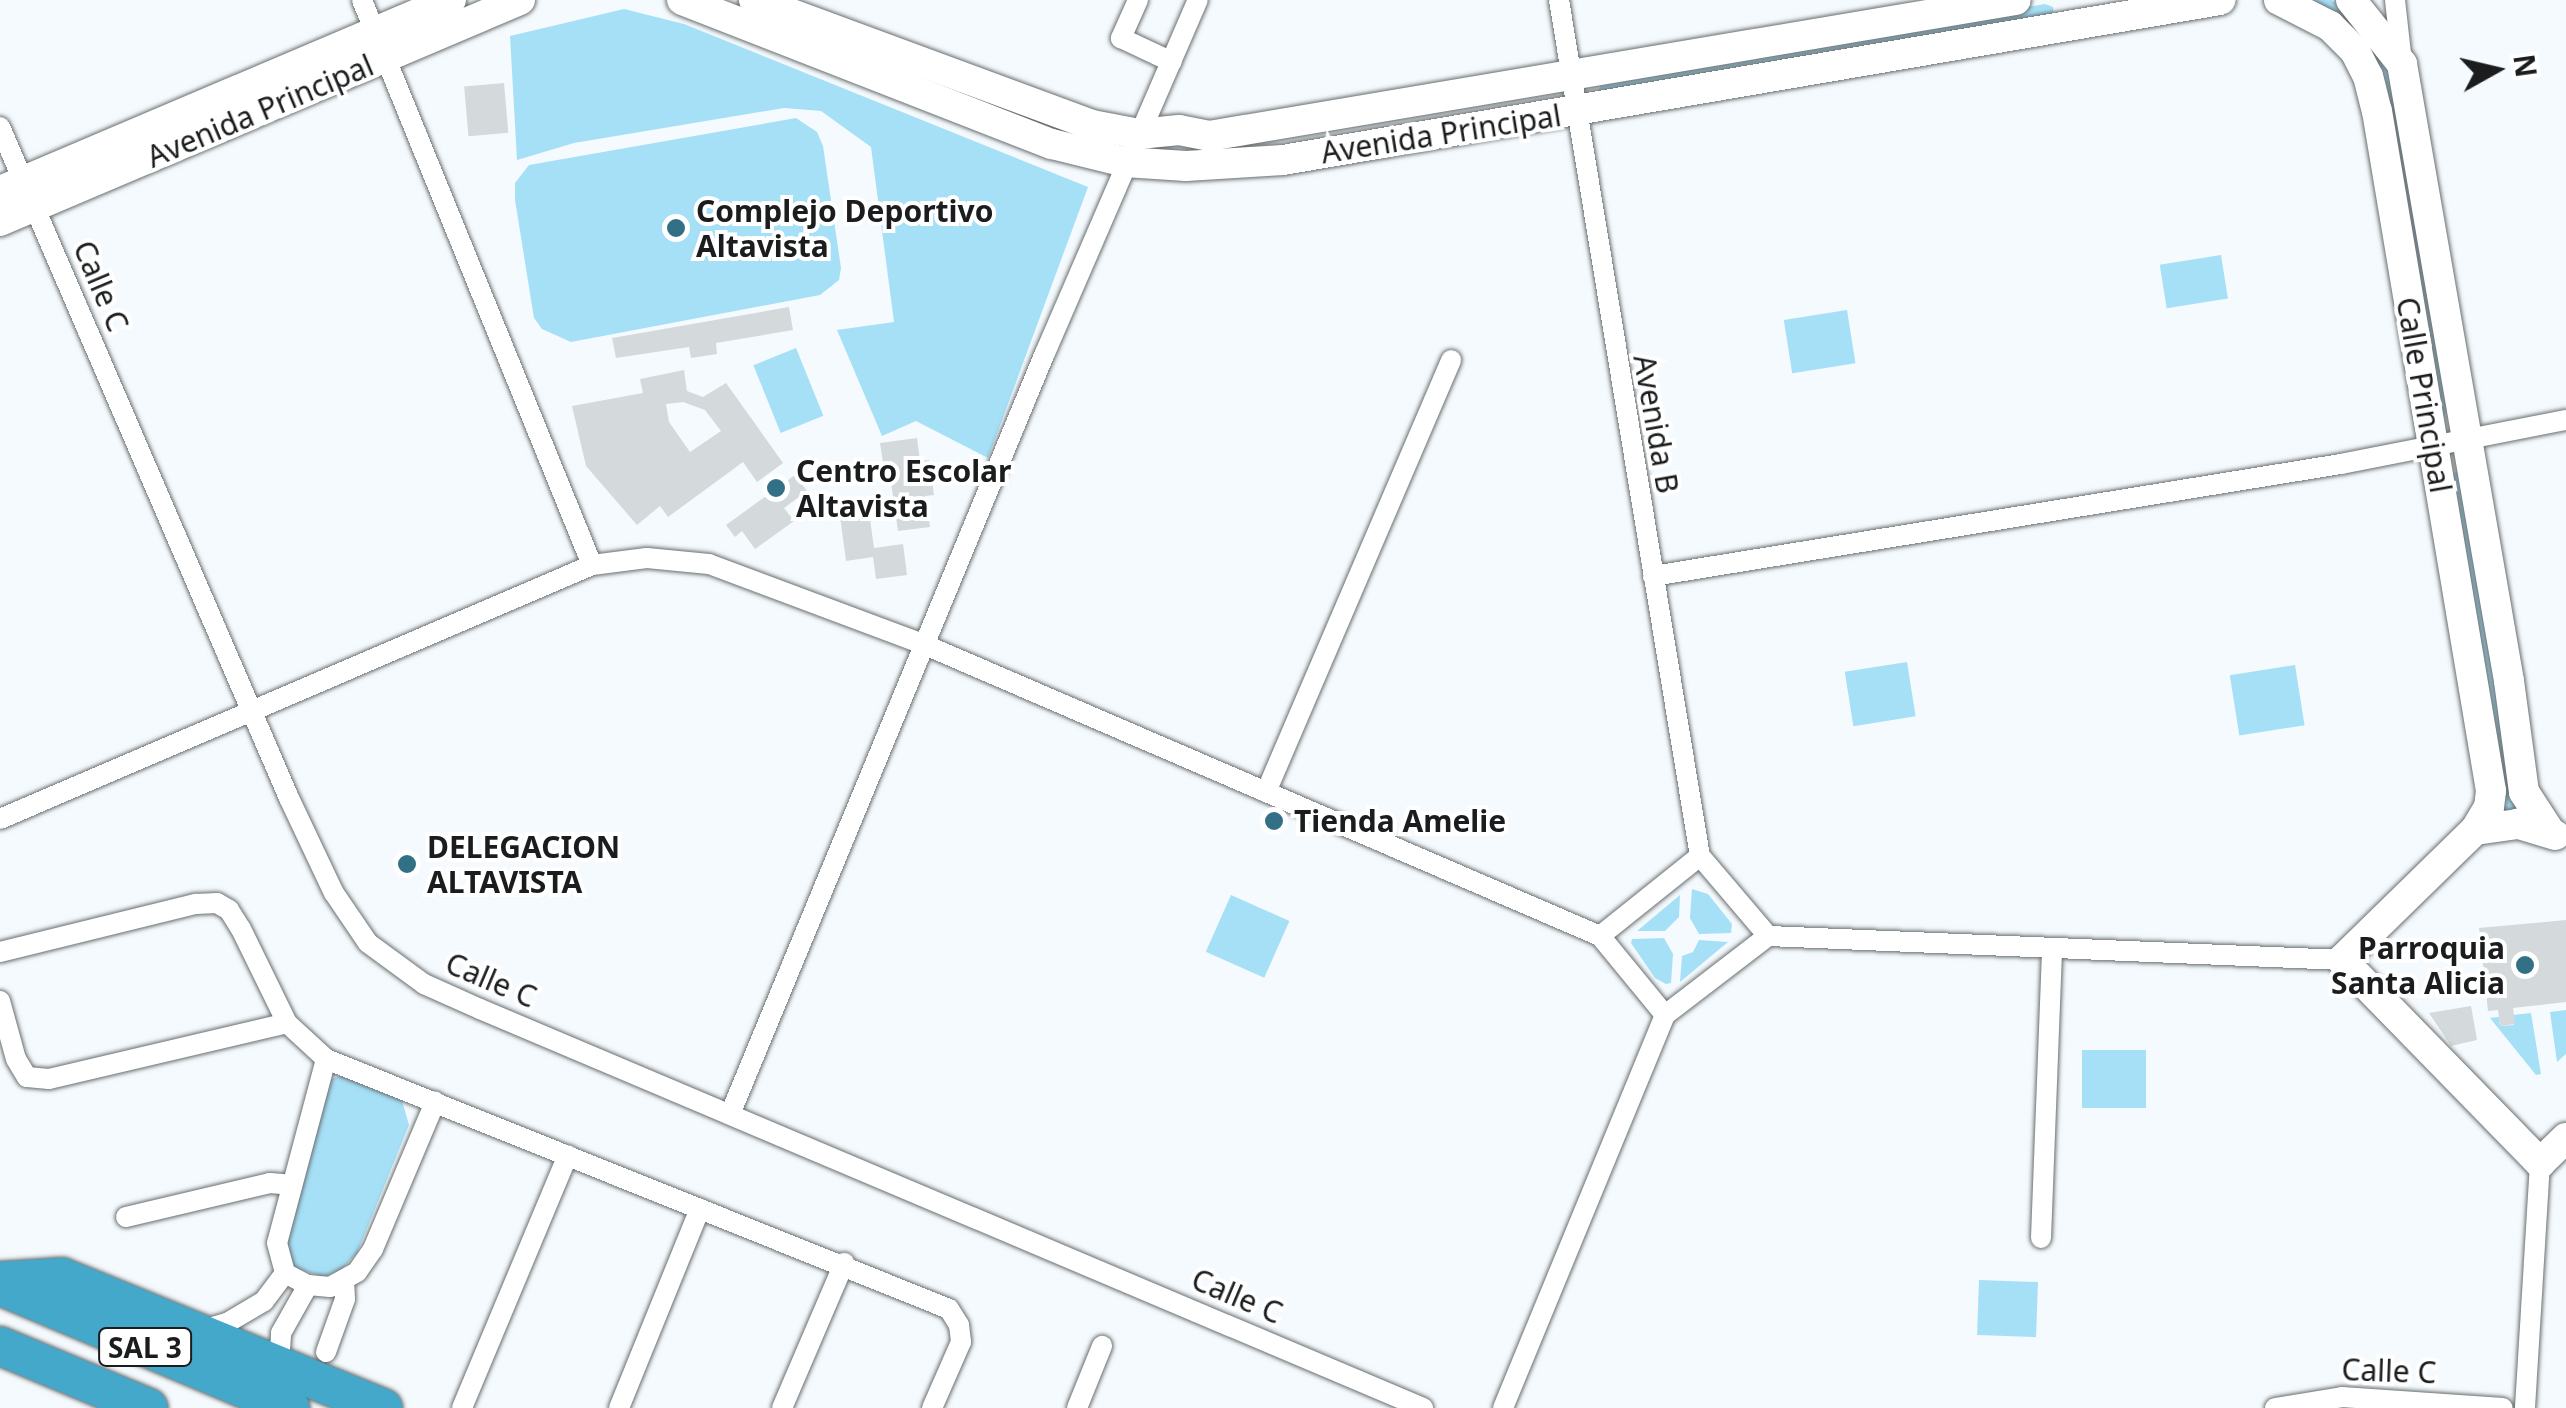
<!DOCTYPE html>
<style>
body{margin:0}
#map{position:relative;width:2566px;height:1408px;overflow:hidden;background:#f4fafd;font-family:"Noto Sans",sans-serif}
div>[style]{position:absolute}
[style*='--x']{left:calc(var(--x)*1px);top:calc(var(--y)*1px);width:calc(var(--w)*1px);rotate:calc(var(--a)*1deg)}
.green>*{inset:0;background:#a6e0f7;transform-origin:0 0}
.building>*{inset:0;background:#d4d9dc;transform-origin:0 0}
.roads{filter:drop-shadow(0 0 2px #696e70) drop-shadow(0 0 2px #696e70)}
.street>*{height:20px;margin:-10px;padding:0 10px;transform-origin:10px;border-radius:10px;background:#fff}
.secondary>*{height:30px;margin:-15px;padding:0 15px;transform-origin:15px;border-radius:15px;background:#fff}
.highway>*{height:38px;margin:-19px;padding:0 19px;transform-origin:19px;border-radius:19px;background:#44a8cb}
.dots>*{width:28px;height:28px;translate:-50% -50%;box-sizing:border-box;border:5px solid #fff;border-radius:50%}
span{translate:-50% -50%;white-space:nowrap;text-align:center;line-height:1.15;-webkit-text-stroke:8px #fff;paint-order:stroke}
.shield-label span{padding:2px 8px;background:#fff;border:2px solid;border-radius:8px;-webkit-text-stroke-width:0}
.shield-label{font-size:28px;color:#1a1c1d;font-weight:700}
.street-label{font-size:30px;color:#1a1c1d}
.poi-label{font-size:30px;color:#1a1c1d;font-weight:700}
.left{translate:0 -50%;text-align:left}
.right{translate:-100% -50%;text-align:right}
.north{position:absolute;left:2446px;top:20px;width:100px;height:100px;-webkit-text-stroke:8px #fff;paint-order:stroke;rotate:82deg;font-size:28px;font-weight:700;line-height:40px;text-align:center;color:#1a1c1d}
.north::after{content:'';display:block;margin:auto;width:35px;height:45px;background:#1a1c1d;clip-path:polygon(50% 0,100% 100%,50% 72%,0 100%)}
</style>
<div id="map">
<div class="green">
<div style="clip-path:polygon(2301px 0,2331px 0,2343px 8px,2390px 70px,2448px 408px,2444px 417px,2441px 418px,2388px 119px)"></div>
<div style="clip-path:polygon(2045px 4px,2053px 7px,2054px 17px,1600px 94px,1599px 89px,1605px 76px)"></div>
<div style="clip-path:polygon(624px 9px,684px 24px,1088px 187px,988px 458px,916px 421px,882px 436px,837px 330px,894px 322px,871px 147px,821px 111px,784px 108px,574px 143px,517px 160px,510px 36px)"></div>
<div style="clip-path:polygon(796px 118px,817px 132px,823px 146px,841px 268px,839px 280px,829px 288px,820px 295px,571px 342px,542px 329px,534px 318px,515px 200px,515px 183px,529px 165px)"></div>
<div style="left:2221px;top:255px;width:44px;height:62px;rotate:81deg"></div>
<div style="left:1847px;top:310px;width:54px;height:64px;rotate:81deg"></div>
<div style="left:796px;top:348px;width:73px;height:46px;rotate:68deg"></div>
<div style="clip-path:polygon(2460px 470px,2527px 809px,2498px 816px,2452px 474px)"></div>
<div style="left:1907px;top:662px;width:55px;height:63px;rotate:81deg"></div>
<div style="left:2295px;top:665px;width:61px;height:66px;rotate:81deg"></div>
<div style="clip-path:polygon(1692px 889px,1708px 894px,1732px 924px,1731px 933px,1699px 934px,1690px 918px)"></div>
<div style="left:1231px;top:895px;width:64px;height:62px;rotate:24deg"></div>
<div style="clip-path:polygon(1680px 895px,1679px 917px,1665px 931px,1637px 931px)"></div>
<div style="clip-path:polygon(1664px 938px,1673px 954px,1671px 983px,1666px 984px,1655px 978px,1631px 943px,1632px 939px)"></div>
<div style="clip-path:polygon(1699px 940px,1728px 942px,1680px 982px,1682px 956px,1693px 952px)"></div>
<div style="clip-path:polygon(2566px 1010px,2566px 1054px,2557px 1062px,2550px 1012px)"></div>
<div style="clip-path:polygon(2531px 1013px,2541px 1074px,2536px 1075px,2490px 1018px,2499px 1017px,2500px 1026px,2514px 1025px,2513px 1015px)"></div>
<div style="left:2082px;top:1050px;width:64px;height:58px"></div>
<div style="clip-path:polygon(343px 1075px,401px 1097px,409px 1125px,357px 1253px,342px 1269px,324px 1277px,295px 1268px,284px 1240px,326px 1081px)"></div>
<div style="left:1979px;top:1280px;width:59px;height:55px;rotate:2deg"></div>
</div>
<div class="building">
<div style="left:504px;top:83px;width:50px;height:40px;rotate:85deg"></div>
<div style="clip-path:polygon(789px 307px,793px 330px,716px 343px,717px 354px,691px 358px,689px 347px,616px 358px,612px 338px)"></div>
<div style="clip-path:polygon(evenodd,684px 370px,687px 391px,703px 397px,726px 383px,783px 463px,757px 482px,743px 462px,668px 517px,660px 506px,637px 525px,586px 466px,572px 406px,643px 393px,640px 379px,684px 370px,683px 402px,705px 410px,721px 431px,690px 452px,669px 422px,666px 404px,683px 402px)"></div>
<div style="clip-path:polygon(917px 438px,920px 461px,929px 460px,934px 495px,925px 496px,930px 527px,898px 531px,889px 468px,884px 469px,880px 443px)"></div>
<div style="clip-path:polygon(795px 475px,807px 491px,784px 508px,794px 521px,755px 549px,742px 531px,735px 537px,726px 525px)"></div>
<div style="clip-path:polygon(869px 512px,874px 548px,903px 544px,907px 575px,876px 579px,873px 557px,846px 561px,840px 516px)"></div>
<div style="clip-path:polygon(2566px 920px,2566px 1002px,2513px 1008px,2515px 1024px,2500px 1026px,2498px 1010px,2488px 1011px,2479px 928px)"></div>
<div style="clip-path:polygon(2471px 1006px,2477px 1040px,2451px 1046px,2429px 1013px)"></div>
</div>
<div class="roads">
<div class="street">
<div style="--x:362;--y:0;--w:610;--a:67.85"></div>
<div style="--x:1138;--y:0;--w:42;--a:114.1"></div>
<div style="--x:1121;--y:38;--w:56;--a:25.2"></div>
<div style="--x:1559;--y:0;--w:868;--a:80.65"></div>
<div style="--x:2395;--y:0;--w:62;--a:83.6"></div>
<div style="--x:0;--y:127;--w:731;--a:66.7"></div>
<div style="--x:289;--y:798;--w:105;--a:64.7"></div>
<div style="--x:334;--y:893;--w:60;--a:55.8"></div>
<div style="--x:368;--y:943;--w:69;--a:36.2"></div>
<div style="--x:424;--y:984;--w:61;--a:24.1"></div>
<div style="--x:480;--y:1009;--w:1024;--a:22.93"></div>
<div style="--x:1653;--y:576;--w:697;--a:-9.25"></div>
<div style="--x:2341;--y:464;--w:229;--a:-11.1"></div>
<div style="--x:1266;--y:792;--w:470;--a:-66.8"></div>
<div style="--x:0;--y:819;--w:644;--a:-23.22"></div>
<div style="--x:592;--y:565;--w:55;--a:-7.3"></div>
<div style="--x:647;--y:558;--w:62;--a:5.5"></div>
<div style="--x:709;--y:564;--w:228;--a:20.5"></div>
<div style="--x:923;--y:644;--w:737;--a:23.33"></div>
<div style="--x:1700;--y:856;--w:105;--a:49.6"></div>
<div style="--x:1768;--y:936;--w:130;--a:142.5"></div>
<div style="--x:1665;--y:1015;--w:102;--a:-129.4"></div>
<div style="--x:1600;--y:936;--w:128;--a:-38.7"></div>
<div style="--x:1768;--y:936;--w:575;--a:2.39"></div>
<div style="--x:0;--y:952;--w:202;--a:-13.8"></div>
<div style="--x:196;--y:904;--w:21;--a:-3"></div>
<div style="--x:217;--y:903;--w:14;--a:30"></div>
<div style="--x:229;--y:910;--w:22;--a:58"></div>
<div style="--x:241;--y:929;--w:105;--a:63.9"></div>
<div style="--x:287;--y:1023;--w:53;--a:42.7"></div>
<div style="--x:326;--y:1059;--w:671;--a:21.86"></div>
<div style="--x:949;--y:1309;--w:19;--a:58"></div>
<div style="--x:959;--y:1325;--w:17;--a:83"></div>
<div style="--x:961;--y:1342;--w:72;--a:113.7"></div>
<div style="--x:0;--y:1001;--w:60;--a:74.6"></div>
<div style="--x:16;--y:1059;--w:21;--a:59"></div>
<div style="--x:27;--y:1077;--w:22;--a:5"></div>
<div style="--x:49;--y:1079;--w:244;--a:-13.2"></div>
<div style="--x:326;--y:1059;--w:190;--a:104.9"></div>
<div style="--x:277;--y:1243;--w:31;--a:75"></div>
<div style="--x:285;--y:1273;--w:26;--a:28"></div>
<div style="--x:308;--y:1285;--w:22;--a:5"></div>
<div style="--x:330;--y:1287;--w:31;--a:-29"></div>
<div style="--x:357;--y:1272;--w:28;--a:-55"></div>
<div style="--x:373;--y:1249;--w:160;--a:-67.1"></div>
<div style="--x:731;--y:1112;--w:821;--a:-67.53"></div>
<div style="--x:1045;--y:353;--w:385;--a:-66.6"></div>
<div style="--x:126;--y:1217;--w:148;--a:-13.3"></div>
<div style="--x:270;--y:1183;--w:21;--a:5"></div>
<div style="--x:2041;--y:1238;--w:287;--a:-87.8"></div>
<div style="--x:202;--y:1330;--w:26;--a:-16"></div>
<div style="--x:227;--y:1323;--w:43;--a:-30.7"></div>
<div style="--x:264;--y:1301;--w:35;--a:-53"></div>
<div style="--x:326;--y:1352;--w:56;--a:-70.3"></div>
<div style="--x:345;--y:1299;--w:17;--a:-93"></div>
<div style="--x:279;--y:1364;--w:31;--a:-86"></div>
<div style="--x:281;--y:1333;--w:55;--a:-60.6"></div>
<div style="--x:462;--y:1408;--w:274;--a:-67.3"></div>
<div style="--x:619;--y:1408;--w:215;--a:-67.9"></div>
<div style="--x:782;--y:1408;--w:158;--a:-66.8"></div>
<div style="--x:1077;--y:1408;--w:67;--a:-68"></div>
<div style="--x:1503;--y:1408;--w:425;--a:-67.6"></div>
<div style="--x:2275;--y:1408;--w:68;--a:-9.3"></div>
<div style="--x:2342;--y:1397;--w:161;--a:3.9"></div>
<div style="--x:2525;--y:1408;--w:245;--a:-86.5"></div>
</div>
<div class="secondary">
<div style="--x:682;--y:0;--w:397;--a:21.3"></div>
<div style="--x:1052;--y:144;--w:75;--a:13.9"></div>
<div style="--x:1125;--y:162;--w:61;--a:3.8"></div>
<div style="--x:1186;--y:166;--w:97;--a:-3.5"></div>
<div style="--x:1283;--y:160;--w:951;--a:-9.69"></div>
<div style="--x:754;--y:0;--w:360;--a:20.3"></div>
<div style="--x:1092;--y:125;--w:48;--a:10.8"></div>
<div style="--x:1139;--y:134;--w:40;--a:-5.7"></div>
<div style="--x:1179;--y:130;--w:31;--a:11"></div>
<div style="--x:1209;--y:136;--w:818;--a:-9.57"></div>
<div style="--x:2279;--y:0;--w:57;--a:27"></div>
<div style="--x:2330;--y:26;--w:35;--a:45"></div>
<div style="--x:2355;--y:51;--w:28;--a:63"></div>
<div style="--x:2368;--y:76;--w:36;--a:76"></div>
<div style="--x:2377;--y:111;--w:689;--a:80.48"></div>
<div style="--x:2491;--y:791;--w:16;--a:97"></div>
<div style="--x:2489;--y:807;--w:27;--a:121"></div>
<div style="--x:2351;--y:0;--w:82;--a:51.4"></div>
<div style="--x:2402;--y:64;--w:626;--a:80.16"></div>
<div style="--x:2509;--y:681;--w:112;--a:82.3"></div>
<div style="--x:2524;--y:792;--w:48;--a:57"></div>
<div style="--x:0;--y:191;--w:490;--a:-23"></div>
<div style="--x:0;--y:221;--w:565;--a:-23.03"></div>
<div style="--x:2555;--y:835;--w:39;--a:-163"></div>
<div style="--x:2518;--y:824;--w:43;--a:172.1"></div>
<div style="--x:2475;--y:830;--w:186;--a:135.7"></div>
<div style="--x:2342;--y:960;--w:284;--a:45.7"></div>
<div style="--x:2540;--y:1163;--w:36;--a:-44"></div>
</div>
<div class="highway">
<div style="--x:0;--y:1281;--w:62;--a:-3.7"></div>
<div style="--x:62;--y:1277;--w:347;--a:22.2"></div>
<div style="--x:0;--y:1286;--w:315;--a:22.8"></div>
<div style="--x:0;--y:1346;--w:161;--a:22.6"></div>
</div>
</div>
<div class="dots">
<div style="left:676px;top:228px;background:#327086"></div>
<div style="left:776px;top:488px;background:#327086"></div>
<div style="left:1274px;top:821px;background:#327086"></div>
<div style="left:407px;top:864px;background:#327086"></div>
<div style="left:2525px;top:965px;background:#327086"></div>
</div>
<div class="shield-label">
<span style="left:145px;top:1347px">SAL 3</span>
</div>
<div class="street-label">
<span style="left:260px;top:111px;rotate:-23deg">Avenida Principal</span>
<span style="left:1441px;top:134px;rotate:-9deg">Avenida Principal</span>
<span style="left:101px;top:286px;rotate:67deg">Calle C</span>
<span style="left:2424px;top:395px;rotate:80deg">Calle Principal</span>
<span style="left:1656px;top:424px;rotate:80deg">Avenida B</span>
<span style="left:491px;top:980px;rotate:23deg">Calle C</span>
<span style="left:1237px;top:1296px;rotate:23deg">Calle C</span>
<span style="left:2389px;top:1371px;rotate:2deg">Calle C</span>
</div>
<div class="poi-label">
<span class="left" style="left:696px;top:228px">Complejo Deportivo<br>Altavista</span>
<span class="left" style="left:796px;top:488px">Centro Escolar<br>Altavista</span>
<span class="left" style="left:1294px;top:821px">Tienda Amelie</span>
<span class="left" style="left:427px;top:864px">DELEGACION<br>ALTAVISTA</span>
<span class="right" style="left:2505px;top:965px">Parroquia<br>Santa Alicia</span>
</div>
<div class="north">N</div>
</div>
